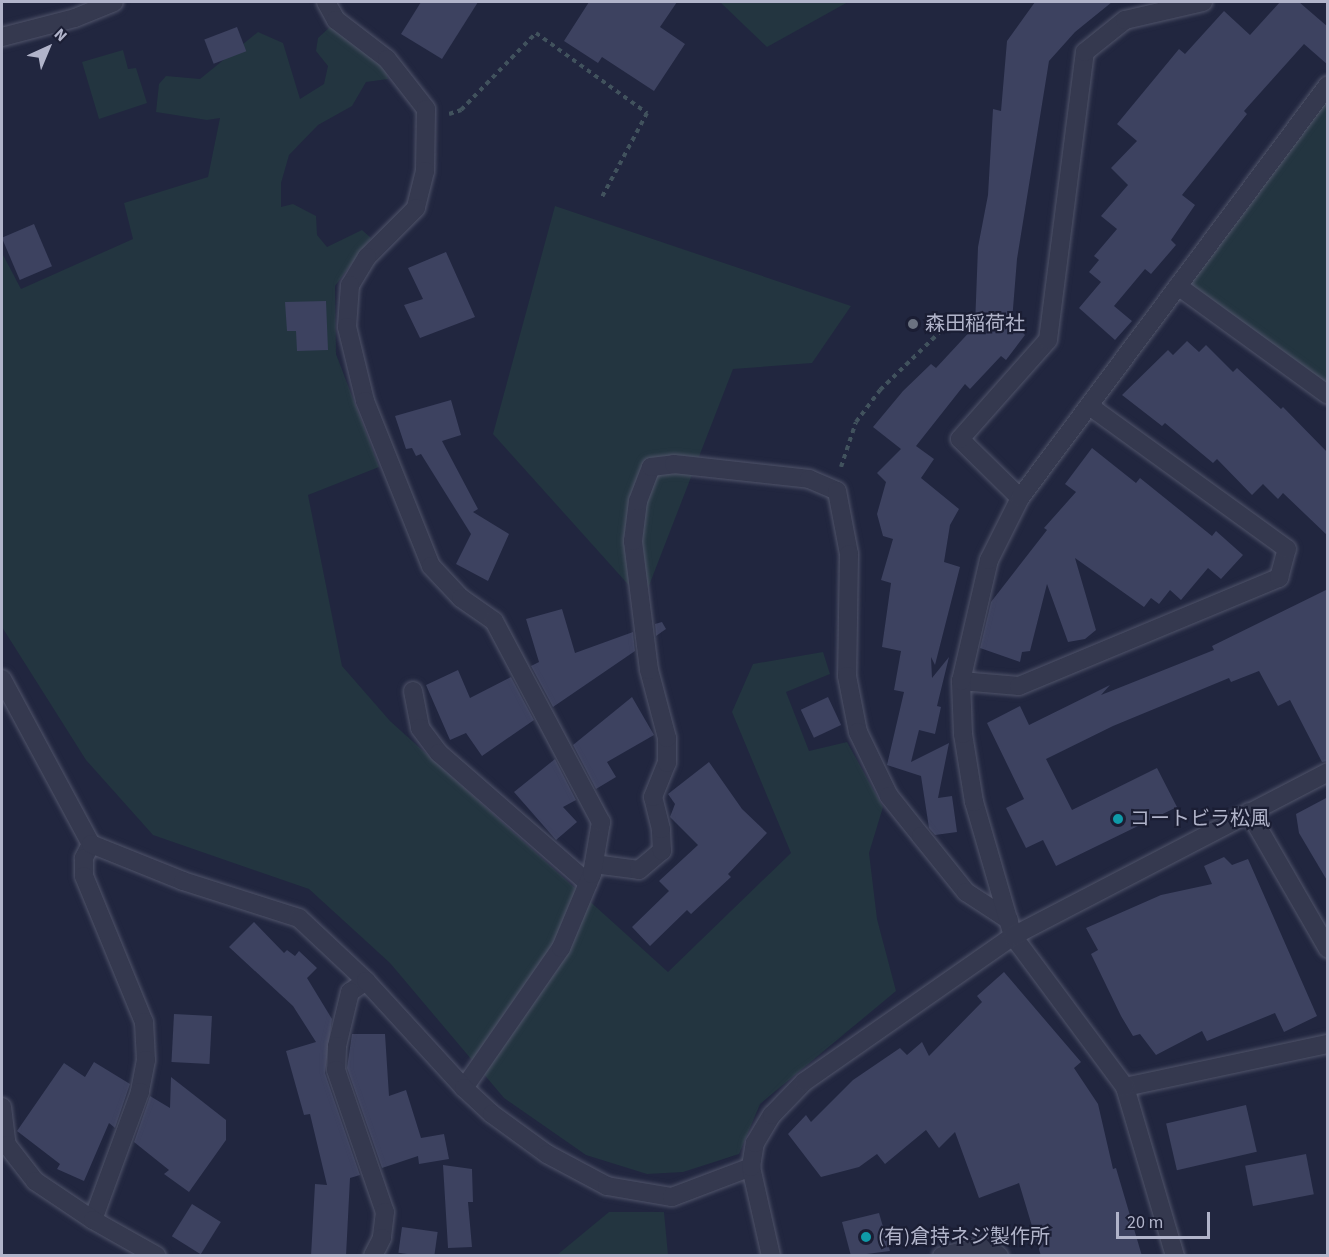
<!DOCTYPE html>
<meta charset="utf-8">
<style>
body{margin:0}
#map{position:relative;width:1329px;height:1257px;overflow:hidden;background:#21263f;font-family:"Source Sans 3","Noto Sans JP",sans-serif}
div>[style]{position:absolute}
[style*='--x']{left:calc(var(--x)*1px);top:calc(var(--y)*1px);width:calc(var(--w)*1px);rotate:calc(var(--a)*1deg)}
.green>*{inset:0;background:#233540}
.building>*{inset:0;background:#3d4260;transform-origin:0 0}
.path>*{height:4px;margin-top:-2px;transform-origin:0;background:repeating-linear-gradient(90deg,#41525d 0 4.5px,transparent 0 9px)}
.roads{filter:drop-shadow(0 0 2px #50546a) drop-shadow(0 0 2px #50546a)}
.service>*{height:18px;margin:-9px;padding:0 9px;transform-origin:9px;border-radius:9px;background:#35394f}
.minor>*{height:18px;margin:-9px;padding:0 9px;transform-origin:9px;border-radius:9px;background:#35394f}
.tertiary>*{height:18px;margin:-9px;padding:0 9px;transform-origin:9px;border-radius:9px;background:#35394f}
.dots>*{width:16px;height:16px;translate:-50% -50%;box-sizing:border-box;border:3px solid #1b1e34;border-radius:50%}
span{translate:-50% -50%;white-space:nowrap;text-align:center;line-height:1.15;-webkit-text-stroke:4.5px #1b1e34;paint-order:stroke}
.poi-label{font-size:20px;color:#b1b4ca}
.left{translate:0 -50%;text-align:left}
.frame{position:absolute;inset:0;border:3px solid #b1b4ca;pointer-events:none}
.north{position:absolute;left:18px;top:18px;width:60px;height:60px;-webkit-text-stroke:4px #1b1e34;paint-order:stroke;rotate:44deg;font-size:16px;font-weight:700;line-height:24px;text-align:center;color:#b1b4ca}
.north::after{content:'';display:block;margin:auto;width:21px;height:27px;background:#b1b4ca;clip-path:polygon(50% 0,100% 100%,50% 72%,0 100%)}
.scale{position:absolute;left:1116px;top:1212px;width:94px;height:27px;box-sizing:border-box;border:3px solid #b1b4ca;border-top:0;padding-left:8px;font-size:18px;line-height:21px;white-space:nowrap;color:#b1b4ca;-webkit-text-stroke:4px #1b1e34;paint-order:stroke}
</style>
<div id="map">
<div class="green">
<div style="clip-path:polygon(720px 2px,848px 2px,767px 47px)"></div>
<div style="clip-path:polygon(331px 26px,385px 69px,388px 79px,366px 82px,352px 106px,318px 125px,289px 155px,281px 183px,281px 207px,293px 204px,316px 216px,317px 235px,327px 247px,362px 230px,371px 238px,335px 286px,336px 354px,379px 467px,308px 495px,342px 666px,390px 721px,668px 972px,791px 853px,732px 712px,753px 664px,823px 652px,830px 674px,786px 692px,809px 751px,847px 742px,883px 807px,869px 853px,877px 919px,896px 991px,760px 1104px,739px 1154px,683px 1172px,647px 1174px,586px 1155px,504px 1098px,390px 963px,309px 889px,153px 835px,86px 760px,2px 627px,2px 253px,21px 289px,133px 239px,124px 203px,208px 177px,220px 118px,207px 120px,156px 112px,159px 84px,166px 76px,200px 79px,258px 32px,283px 43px,300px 99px,324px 84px,328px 66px,316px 51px,318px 38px)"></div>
<div style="clip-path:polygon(123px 50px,128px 69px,136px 68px,147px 103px,99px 119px,82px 62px)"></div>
<div style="clip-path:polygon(1327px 98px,1327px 395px,1178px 286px)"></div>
<div style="clip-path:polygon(555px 206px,851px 306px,812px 363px,733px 369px,643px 601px,493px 434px)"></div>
<div style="clip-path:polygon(609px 1212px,664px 1212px,668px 1255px,557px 1255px)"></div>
</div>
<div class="building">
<div style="clip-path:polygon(421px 2px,478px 2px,442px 59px,401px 34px)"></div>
<div style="clip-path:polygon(589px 2px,677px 2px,660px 27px,685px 44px,654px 91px,602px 57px,598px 63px,564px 41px)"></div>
<div style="clip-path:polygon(1035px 2px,1112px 2px,1075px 32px,1049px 61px,1017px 259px,1012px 321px,1025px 335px,1006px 360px,1001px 356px,970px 389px,965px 384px,916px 446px,934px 459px,921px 478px,959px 509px,950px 525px,944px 562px,960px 567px,935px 665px,931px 657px,932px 678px,949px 657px,937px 706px,941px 707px,935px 734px,919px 730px,911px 762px,949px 743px,938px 798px,952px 796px,957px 832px,935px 835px,929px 828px,921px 776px,887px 765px,904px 692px,894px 690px,901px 651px,882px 647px,891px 583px,881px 580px,893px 539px,883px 536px,877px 514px,886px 482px,877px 473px,901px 449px,873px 427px,903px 391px,931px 364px,936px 368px,975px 326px,978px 247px,988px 195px,993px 109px,1001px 111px,1007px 41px)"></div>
<div style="clip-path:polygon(1280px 2px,1299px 2px,1328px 27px,1328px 65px,1304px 44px,1244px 111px,1247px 114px,1182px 195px,1195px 205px,1171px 240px,1176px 245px,1151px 274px,1145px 269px,1114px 306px,1132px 321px,1115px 340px,1079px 308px,1101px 282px,1089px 272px,1099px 260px,1094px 256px,1117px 229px,1101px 216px,1128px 185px,1111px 168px,1137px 141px,1117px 124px,1179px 49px,1185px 54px,1224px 11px,1250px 35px)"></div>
<div style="left:237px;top:27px;width:26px;height:35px;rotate:69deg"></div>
<div style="left:34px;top:224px;width:46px;height:35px;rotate:67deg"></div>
<div style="clip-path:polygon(446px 252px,475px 317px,420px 338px,404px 305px,423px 299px,408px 268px)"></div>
<div style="clip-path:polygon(326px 301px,328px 350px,297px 351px,296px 331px,287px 331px,285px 302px)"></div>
<div style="clip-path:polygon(1187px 341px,1199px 352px,1206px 345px,1233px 372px,1237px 368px,1281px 409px,1283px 407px,1328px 453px,1328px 536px,1283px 493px,1278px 499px,1263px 484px,1252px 495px,1217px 459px,1213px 463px,1165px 423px,1162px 426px,1122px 395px,1168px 350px,1173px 355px)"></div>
<div style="clip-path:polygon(451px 400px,461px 435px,442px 441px,478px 509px,473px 512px,509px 534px,488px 581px,456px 564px,471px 534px,421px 454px,416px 456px,412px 448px,406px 449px,395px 416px)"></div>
<div style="clip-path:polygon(1092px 448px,1136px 483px,1140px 478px,1212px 536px,1216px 531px,1243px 555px,1221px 579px,1208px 568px,1181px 600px,1170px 590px,1159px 604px,1151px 598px,1144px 607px,1075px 558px,1096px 630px,1085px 639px,1068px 642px,1047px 584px,1030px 651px,1022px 652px,1020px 662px,980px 648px,991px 602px,1047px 530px,1044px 528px,1076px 492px,1065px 484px)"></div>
<div style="clip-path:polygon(1328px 589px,1328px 761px,1322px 762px,1290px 700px,1278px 706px,1259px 671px,1231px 682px,1229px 678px,1113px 726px,1046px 759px,1072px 810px,1157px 768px,1177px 807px,1056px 866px,1043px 840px,1026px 848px,1006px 808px,1024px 799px,987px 723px,1020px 706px,1029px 725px,1110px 685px,1101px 695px,1214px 650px,1212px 646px)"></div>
<div style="clip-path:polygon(562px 609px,575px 653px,633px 632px,635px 651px,553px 707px,531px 666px,539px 662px,526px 619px)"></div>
<div style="clip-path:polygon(662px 622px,666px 629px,656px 636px,655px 624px)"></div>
<div style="clip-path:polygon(458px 670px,470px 698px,511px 677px,534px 720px,482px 756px,466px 733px,450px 740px,426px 685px)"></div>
<div style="clip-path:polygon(632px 697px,654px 735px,607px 762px,616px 777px,596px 789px,573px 745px)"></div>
<div style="left:828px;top:697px;width:31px;height:30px;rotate:65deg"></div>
<div style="clip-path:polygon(555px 759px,576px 800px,563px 807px,577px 822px,556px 840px,514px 792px)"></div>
<div style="clip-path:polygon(709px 762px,742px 809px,767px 833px,728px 874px,731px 877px,691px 914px,687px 910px,650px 946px,632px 927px,669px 891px,659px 881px,698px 845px,670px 817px,675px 804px,668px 794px)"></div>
<div style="clip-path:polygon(1328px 797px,1328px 882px,1299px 833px,1296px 814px)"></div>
<div style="clip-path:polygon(1224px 857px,1232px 865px,1248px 859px,1317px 1016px,1284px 1032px,1275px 1013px,1207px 1041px,1202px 1031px,1156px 1055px,1140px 1034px,1133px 1036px,1121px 1016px,1091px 954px,1098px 950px,1086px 928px,1161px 895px,1212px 884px,1204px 866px)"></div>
<div style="clip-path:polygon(254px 922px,284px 953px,287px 950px,295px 956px,299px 951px,317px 968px,307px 978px,332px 1019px,325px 1073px,360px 1175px,350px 1178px,346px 1256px,311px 1256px,315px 1184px,327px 1185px,310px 1114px,304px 1115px,286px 1051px,316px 1042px,293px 1006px,229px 947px)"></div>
<div style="clip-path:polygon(1004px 972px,1081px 1062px,1074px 1068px,1098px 1104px,1113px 1169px,1116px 1168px,1142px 1256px,1041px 1256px,1019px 1183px,979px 1198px,955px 1132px,939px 1148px,926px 1130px,885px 1164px,877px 1154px,859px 1167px,821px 1177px,788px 1134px,806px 1115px,811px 1122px,853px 1080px,900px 1048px,907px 1055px,922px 1042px,929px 1056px,982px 1002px,977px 996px)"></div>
<div style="left:174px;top:1014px;width:38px;height:48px;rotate:3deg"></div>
<div style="clip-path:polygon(352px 1034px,385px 1034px,389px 1096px,406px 1090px,421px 1138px,444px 1134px,449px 1159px,419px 1164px,418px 1156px,382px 1168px,347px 1068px)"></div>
<div style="clip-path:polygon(94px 1062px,130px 1084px,115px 1128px,109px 1123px,84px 1181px,57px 1169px,60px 1164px,17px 1131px,64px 1063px,85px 1077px)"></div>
<div style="clip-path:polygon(171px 1077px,226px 1120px,226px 1140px,189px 1192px,164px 1174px,169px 1170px,134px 1142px,150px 1096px,170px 1108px)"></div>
<div style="left:1246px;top:1105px;width:48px;height:82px;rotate:77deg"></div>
<div style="left:1306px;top:1154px;width:41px;height:62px;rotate:79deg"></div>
<div style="clip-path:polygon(443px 1165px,472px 1169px,473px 1202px,468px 1202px,472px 1247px,448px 1248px)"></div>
<div style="left:192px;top:1204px;width:34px;height:38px;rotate:32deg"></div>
<div style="clip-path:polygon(879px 1213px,890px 1251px,851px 1256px,842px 1222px)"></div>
<div style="left:402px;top:1227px;width:36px;height:26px;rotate:8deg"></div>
</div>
<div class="path">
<div style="--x:449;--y:114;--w:13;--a:-18"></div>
<div style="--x:461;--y:110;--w:107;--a:-45.8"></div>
<div style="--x:536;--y:33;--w:137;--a:35.8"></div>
<div style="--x:647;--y:113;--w:95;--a:118.2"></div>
<div style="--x:841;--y:467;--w:47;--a:-71.6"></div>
<div style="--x:856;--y:422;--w:40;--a:-53"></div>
<div style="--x:880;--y:390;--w:93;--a:-44.1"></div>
</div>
<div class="roads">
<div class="service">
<div style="--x:413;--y:691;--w:38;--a:79"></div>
<div style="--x:420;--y:728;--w:31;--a:53"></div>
<div style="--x:439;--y:753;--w:198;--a:41.1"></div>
<div style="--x:594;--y:864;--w:45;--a:7.6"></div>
<div style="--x:639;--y:870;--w:30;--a:-40"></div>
<div style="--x:662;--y:851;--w:22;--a:-93"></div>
<div style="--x:661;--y:829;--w:33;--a:-104"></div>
<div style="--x:653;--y:797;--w:37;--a:-68"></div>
<div style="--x:667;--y:763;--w:25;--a:-90"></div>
<div style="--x:667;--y:738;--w:70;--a:-104.8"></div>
<div style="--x:649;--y:670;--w:130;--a:-97.1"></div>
<div style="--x:633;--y:541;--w:40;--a:-82.9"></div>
<div style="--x:638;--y:501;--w:36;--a:-69"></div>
<div style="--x:651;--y:467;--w:23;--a:-7"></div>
<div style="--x:674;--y:464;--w:136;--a:6.3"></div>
<div style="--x:809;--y:479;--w:30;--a:23"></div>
<div style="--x:837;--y:491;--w:64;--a:79.2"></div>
<div style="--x:849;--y:554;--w:122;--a:90.9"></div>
<div style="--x:847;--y:676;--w:57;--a:78.9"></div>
<div style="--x:858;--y:732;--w:71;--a:64.2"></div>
<div style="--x:889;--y:796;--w:51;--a:51.3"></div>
<div style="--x:921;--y:836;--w:72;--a:51.2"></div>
<div style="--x:966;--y:892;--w:51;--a:33.1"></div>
<div style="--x:464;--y:1088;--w:170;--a:-55.3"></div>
<div style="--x:561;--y:948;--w:80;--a:-67.3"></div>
<div style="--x:592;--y:874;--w:53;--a:-80.2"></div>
</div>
<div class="minor">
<div style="--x:326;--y:2;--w:21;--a:61"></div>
<div style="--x:336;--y:20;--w:64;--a:37.4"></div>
<div style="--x:387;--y:59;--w:63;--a:52"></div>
<div style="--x:426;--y:109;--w:62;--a:90.9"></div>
<div style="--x:425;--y:171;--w:38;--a:104"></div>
<div style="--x:416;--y:208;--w:69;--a:135"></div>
<div style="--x:367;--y:257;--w:33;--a:121"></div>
<div style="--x:350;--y:285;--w:42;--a:94.1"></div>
<div style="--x:347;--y:327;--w:76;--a:76.3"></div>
<div style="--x:365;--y:401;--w:178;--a:68.2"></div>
<div style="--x:431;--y:566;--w:44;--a:46.8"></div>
<div style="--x:461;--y:598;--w:40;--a:34.9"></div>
<div style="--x:494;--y:621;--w:228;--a:62"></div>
<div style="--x:1178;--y:286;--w:185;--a:36"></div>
<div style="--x:1020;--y:498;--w:84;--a:-135.5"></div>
<div style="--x:960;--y:439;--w:132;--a:-48.4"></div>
<div style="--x:1048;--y:340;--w:290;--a:-82.7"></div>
<div style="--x:1085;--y:52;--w:51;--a:-38.7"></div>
<div style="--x:1125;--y:20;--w:80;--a:-13"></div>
<div style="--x:961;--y:681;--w:58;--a:4.9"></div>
<div style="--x:1019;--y:686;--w:282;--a:-22.6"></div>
<div style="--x:1279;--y:578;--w:30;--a:-75"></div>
<div style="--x:1287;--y:549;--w:242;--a:-144.1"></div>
<div style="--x:1249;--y:812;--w:158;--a:60"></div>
<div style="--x:91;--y:844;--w:16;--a:117"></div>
<div style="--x:84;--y:858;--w:18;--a:90"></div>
<div style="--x:84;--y:876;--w:158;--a:67.7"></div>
<div style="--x:144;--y:1022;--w:38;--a:87"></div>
<div style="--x:146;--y:1060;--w:33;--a:101"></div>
<div style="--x:140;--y:1092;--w:136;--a:110.2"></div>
<div style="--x:366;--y:981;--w:19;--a:145"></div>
<div style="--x:350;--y:992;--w:56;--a:103.5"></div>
<div style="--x:337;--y:1046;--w:24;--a:92"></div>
<div style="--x:336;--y:1070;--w:150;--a:71"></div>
<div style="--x:385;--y:1212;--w:26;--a:97"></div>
<div style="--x:382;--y:1238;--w:20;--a:117"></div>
<div style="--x:1125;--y:1087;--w:208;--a:-12"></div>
<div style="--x:2;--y:1107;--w:38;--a:83"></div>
<div style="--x:7;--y:1145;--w:46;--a:52.1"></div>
<div style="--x:35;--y:1181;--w:70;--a:33.9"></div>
<div style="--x:93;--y:1220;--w:73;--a:29.4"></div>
<div style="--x:942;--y:1256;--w:46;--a:-12.5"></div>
<div style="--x:987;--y:1246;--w:16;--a:40"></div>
<div style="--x:1175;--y:1256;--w:176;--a:-106.5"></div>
<div style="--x:1125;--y:1087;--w:188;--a:-126.6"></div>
<div style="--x:1013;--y:936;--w:140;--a:-106.2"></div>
<div style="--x:974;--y:802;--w:69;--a:-99.2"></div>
<div style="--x:963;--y:734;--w:53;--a:-92.2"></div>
<div style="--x:961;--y:681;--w:124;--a:-77"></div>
<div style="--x:989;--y:560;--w:69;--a:-63.4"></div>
<div style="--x:1020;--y:498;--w:515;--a:-53.29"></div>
</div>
<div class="tertiary">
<div style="--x:2;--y:37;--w:75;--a:-14.6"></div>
<div style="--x:75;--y:18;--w:42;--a:-22.3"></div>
<div style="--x:2;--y:679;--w:187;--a:61.7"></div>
<div style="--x:91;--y:844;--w:99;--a:21.9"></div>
<div style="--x:183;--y:881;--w:122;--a:17.7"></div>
<div style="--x:299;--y:918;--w:92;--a:43.2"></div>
<div style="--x:366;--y:981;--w:145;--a:47.5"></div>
<div style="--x:464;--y:1088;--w:38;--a:43"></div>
<div style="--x:492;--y:1114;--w:68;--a:36"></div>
<div style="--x:547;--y:1154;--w:68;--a:28.1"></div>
<div style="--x:607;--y:1186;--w:66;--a:9.6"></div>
<div style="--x:672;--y:1197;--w:85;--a:-20.8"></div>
<div style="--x:771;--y:1256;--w:91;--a:-102.7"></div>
<div style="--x:751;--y:1167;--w:24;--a:-81"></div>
<div style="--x:755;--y:1143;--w:33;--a:-59"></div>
<div style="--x:772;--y:1115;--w:46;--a:-45.9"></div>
<div style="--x:804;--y:1082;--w:255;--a:-34.9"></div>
<div style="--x:1013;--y:936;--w:355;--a:-27.5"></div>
</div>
</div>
<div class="dots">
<div style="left:913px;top:324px;background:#6b7280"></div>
<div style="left:1118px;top:819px;background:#0f9aa8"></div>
<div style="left:866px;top:1237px;background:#0f9aa8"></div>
</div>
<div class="poi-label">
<span class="left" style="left:925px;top:324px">森田稲荷社</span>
<span class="left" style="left:1130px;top:819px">コートビラ松風</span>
<span class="left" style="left:878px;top:1237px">(有)倉持ネジ製作所</span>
</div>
<div class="frame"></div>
<div class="north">N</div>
<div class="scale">20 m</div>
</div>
